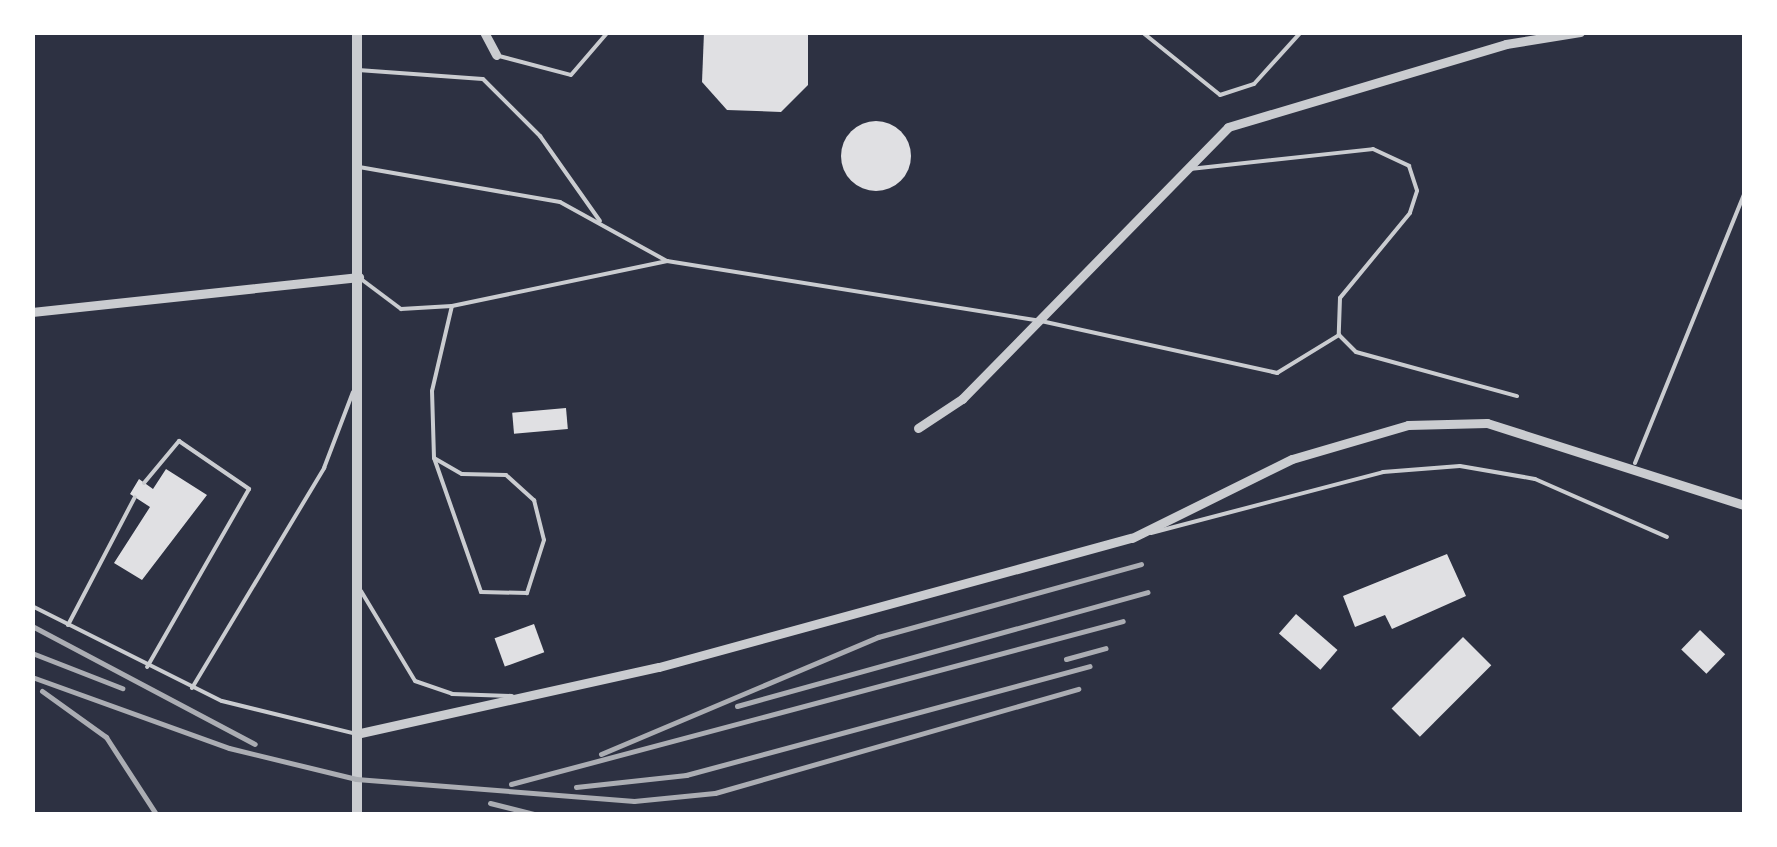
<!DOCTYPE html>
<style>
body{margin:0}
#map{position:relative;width:1777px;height:847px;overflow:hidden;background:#2d3142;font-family:"Roboto Serif",serif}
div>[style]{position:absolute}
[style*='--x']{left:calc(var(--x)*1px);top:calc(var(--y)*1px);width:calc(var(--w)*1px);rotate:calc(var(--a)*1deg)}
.building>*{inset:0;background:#e0e0e3;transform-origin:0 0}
.round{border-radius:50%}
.service>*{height:4px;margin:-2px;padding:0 2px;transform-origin:2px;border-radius:2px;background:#caccd0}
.minor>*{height:9px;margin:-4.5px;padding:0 4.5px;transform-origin:4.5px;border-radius:4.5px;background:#caccd0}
.tertiary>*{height:10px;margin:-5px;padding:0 5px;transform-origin:5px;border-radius:5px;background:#caccd0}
.rail>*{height:5px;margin:-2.5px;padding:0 2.5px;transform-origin:2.5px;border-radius:2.5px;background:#abadb3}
span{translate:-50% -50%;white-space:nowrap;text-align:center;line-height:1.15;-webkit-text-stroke:9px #fff;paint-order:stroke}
.frame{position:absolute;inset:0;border:35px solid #fff;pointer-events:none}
</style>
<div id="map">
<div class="building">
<div style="clip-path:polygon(704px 32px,808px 32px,808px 85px,781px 112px,727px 110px,702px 82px)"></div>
<div class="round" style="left:841px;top:121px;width:70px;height:70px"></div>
<div style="left:566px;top:408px;width:21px;height:54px;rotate:85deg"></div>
<div style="clip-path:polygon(166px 469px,207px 495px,142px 580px,114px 563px,150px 507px,130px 494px,139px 479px,153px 489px)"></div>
<div style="clip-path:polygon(1447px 554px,1466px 596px,1392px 629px,1385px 615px,1355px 627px,1343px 596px)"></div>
<div style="left:1296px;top:614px;width:55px;height:26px;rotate:41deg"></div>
<div style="left:534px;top:624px;width:30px;height:42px;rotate:70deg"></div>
<div style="left:1700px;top:630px;width:35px;height:27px;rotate:44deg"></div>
<div style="left:1463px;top:637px;width:40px;height:101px;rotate:45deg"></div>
</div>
<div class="service">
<div style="--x:1142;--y:32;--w:100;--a:38.9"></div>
<div style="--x:1220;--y:95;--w:36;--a:-18"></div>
<div style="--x:1254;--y:84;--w:70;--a:-47.9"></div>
<div style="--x:499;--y:56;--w:74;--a:14.8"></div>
<div style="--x:571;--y:75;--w:57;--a:-49.3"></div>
<div style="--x:358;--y:70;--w:125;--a:4.1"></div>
<div style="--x:483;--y:79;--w:81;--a:45"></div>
<div style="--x:540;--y:136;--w:104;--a:54.8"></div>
<div style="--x:359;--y:167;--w:204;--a:9.9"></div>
<div style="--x:560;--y:202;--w:122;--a:28.9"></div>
<div style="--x:667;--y:261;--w:379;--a:9.1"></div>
<div style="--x:1041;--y:321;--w:242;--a:12.4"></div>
<div style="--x:1277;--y:373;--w:73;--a:-31.5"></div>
<div style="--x:1190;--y:169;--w:184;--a:-6.2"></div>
<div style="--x:1373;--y:149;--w:40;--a:25"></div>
<div style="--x:1409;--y:166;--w:26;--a:72"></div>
<div style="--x:1417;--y:191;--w:23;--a:108"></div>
<div style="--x:1410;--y:213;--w:110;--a:129.5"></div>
<div style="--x:1340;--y:298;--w:37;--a:92"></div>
<div style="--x:1339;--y:335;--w:24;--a:45"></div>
<div style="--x:1356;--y:352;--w:167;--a:15.3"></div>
<div style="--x:361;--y:279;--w:50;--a:36.9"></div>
<div style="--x:401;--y:309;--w:51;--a:-3.4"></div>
<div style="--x:452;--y:306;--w:220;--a:-11.8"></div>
<div style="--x:434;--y:458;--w:32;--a:30"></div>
<div style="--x:462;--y:474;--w:44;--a:1.3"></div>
<div style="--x:506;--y:475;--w:38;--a:42"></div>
<div style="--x:534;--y:500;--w:41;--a:76"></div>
<div style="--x:544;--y:540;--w:56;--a:107.8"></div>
<div style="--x:527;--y:593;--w:46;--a:-178.8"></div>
<div style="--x:481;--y:592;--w:142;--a:-109.3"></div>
<div style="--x:434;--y:458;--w:67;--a:-91.7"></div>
<div style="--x:432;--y:391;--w:87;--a:-76.8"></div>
<div style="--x:1635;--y:463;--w:290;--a:-67.9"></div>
<div style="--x:144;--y:483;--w:55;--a:-50.2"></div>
<div style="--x:179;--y:441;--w:85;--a:34.4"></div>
<div style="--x:249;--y:489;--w:205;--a:119.8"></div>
<div style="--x:1151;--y:533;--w:240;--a:-14.7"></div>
<div style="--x:1383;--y:472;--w:77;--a:-4.5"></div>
<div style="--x:1460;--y:466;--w:76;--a:9.8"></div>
<div style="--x:1535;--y:479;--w:144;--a:23.7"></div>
<div style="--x:361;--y:591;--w:105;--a:59"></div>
<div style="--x:415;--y:681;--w:39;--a:19"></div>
<div style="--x:452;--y:694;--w:60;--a:1.9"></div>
<div style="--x:32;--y:606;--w:212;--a:26.6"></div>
<div style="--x:222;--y:701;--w:138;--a:13.8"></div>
<div style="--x:68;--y:625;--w:144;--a:-62.4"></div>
<div style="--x:192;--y:688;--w:257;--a:-59"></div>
<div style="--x:324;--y:468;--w:81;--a:-69.1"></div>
</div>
<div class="minor">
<div style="--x:484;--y:32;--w:26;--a:62"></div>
<div style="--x:32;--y:312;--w:329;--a:-6.1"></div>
<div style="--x:918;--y:428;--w:53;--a:-33.4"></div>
<div style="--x:962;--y:399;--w:380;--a:-45.6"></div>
<div style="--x:1228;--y:127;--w:290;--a:-16.6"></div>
<div style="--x:1506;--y:44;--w:75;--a:-9.2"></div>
<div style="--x:356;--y:734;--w:310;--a:-12.5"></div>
<div style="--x:659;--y:667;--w:490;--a:-15.3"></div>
<div style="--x:1132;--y:538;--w:178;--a:-26.3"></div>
<div style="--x:1292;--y:459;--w:121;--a:-16.3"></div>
<div style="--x:1408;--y:425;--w:79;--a:-1.5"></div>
<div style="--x:1487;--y:423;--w:270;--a:17.7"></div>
</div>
<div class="tertiary">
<div style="--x:357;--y:32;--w:782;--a:90"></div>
</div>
<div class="rail">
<div style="--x:32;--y:626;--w:252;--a:27.9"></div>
<div style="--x:32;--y:653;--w:97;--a:21.3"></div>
<div style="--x:1066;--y:659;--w:41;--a:-15.4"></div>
<div style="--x:32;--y:677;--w:209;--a:19.8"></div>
<div style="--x:229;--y:748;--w:131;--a:13.7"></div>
<div style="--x:356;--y:779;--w:279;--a:4.5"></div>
<div style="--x:634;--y:801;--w:81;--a:-5.6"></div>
<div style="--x:715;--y:793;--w:378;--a:-16"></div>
<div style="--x:42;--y:691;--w:79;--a:35.7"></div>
<div style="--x:106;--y:737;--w:92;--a:57"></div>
<div style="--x:737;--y:706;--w:426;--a:-15.5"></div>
<div style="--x:601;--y:754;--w:301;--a:-22.9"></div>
<div style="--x:878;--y:637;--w:273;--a:-15.5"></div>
<div style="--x:511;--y:784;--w:633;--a:-14.91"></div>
<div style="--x:576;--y:787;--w:111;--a:-6.2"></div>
<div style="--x:686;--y:775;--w:418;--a:-15.1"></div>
<div style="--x:490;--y:803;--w:45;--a:14"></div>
</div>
<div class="frame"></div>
</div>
